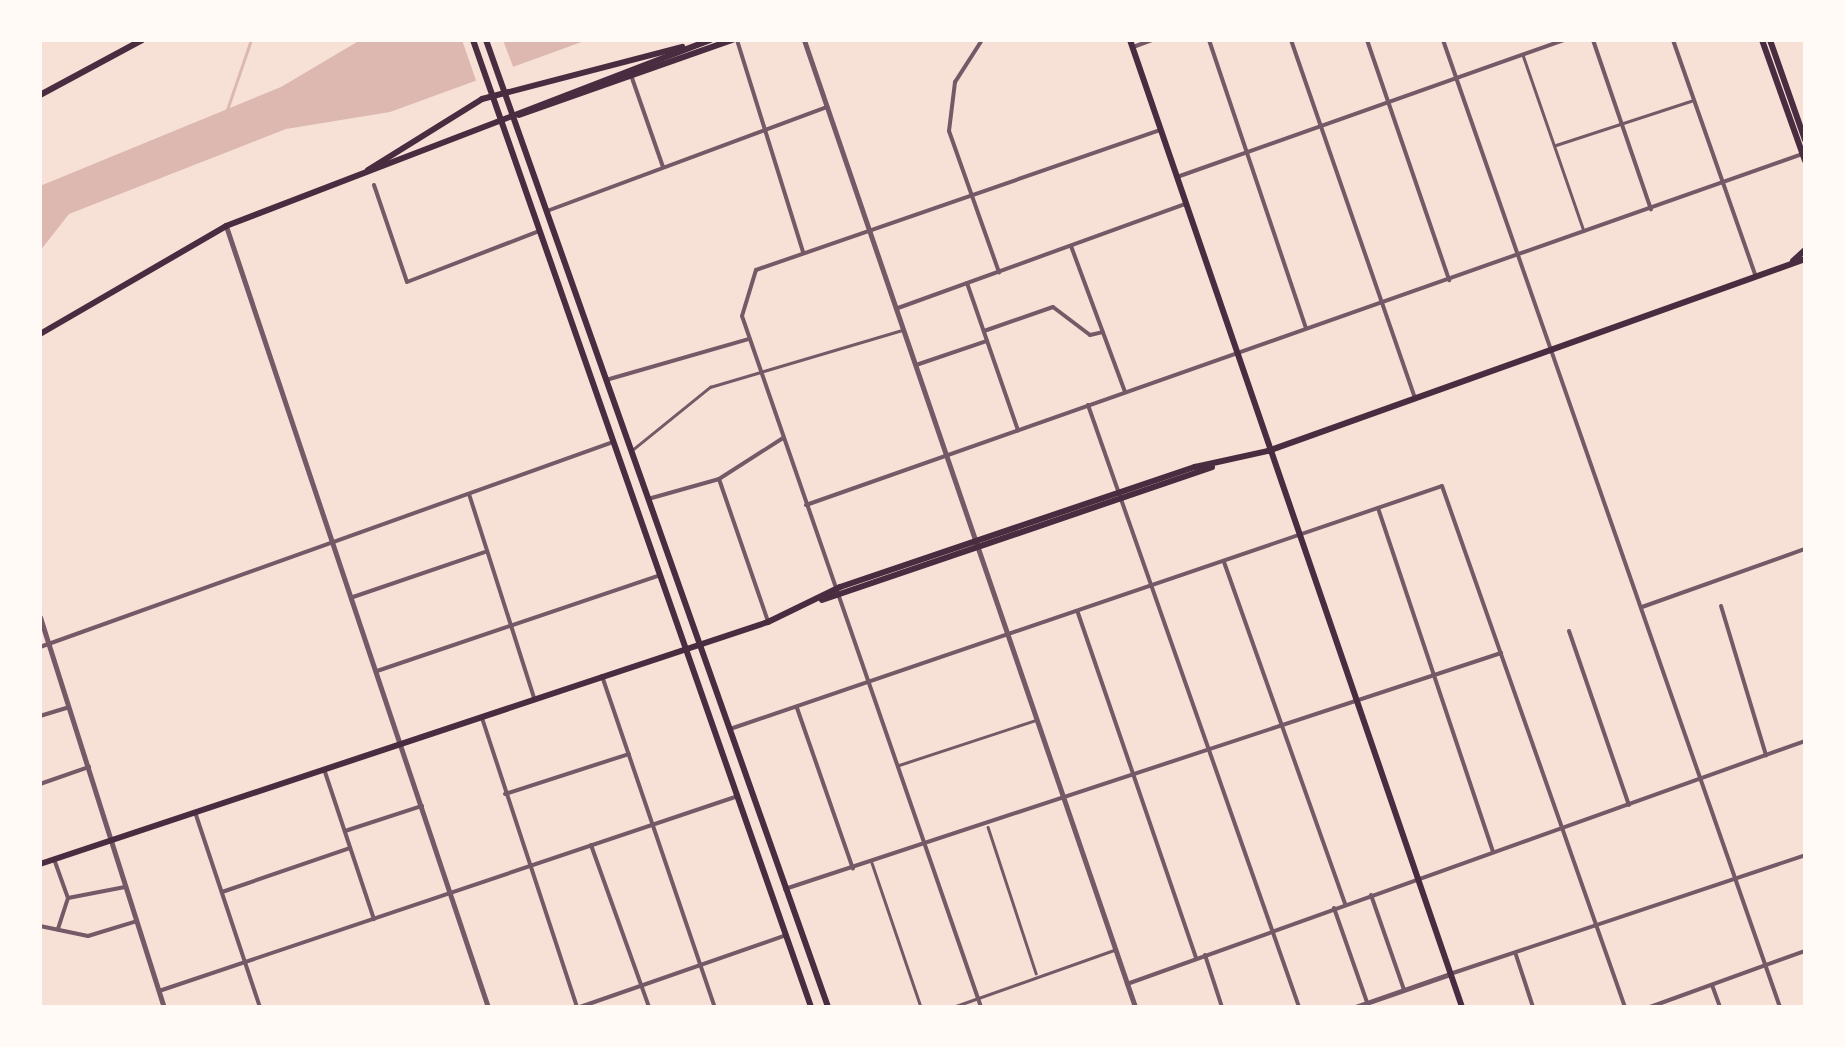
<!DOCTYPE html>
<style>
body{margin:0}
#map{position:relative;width:1845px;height:1047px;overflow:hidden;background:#f7e1d7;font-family:"Noto Serif",serif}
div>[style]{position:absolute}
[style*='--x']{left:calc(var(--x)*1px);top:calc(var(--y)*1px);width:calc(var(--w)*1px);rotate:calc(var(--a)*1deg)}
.water>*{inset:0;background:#dcb8b0}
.pier>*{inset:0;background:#f7e1d7}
.stream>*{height:2.5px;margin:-1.25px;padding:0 1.25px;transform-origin:1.25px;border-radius:1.25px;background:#dcb8b0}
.service>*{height:2.5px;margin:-1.25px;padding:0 1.25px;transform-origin:1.25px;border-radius:1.25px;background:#755966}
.pedestrian>*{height:4px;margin:-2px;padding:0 2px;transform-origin:2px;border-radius:2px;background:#755966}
.minor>*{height:4px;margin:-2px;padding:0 2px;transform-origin:2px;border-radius:2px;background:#755966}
.tertiary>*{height:5px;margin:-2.5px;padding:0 2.5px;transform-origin:2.5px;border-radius:2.5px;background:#755966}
.secondary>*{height:6px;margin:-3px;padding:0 3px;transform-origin:3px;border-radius:3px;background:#4a2c40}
.primary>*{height:6px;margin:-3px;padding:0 3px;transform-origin:3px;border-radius:3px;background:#4a2c40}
span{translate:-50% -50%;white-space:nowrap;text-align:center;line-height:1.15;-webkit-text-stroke:10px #fffaf5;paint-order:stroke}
.frame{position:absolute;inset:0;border:42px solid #fffaf5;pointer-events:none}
</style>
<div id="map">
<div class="water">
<div style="clip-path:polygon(587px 40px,390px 112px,286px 129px,69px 214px,40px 251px,40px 186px,281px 87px,357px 42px)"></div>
</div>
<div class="pier">
<div style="clip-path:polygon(462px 40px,503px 40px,515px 72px,478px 86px)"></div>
</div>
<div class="stream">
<div style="--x:227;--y:110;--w:74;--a:-71.1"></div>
</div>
<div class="service">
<div style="--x:1523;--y:55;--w:186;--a:70.9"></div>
<div style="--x:1556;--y:145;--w:142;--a:-18.1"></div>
<div style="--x:631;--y:451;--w:102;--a:-39"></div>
<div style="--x:710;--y:387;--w:200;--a:-16.5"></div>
<div style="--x:899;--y:765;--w:144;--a:-18.2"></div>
<div style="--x:988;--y:827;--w:154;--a:71.8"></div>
<div style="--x:872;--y:863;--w:152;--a:71.2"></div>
<div style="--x:953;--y:1007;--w:171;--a:-19.5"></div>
</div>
<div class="pedestrian">
<div style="--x:1642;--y:607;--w:173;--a:-19.6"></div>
</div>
<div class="minor">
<div style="--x:737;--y:40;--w:222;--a:72.7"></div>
<div style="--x:982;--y:40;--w:50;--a:122.7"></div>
<div style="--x:955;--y:82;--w:49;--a:97"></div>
<div style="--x:949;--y:131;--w:150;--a:70.5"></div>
<div style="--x:1209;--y:40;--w:304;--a:71.4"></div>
<div style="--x:1291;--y:40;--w:380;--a:70.9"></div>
<div style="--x:1367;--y:40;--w:254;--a:71.1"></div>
<div style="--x:1443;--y:40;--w:1024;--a:70.79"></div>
<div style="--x:1593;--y:40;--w:179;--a:71.1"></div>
<div style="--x:1673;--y:40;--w:248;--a:70.7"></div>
<div style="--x:1133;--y:47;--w:20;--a:-20"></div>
<div style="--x:632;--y:78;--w:94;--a:70.8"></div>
<div style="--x:1177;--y:177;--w:411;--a:-19.5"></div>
<div style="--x:374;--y:185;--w:102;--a:71.2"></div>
<div style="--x:407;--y:282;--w:142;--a:-21.1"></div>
<div style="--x:547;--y:211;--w:299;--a:-20.4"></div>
<div style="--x:1071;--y:246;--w:156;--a:69.7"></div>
<div style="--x:967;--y:283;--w:156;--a:70.9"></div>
<div style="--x:898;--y:308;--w:305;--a:-19.9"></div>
<div style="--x:984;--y:331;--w:73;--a:-19.2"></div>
<div style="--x:1053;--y:307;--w:46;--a:37.1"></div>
<div style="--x:1090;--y:335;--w:13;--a:-13"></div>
<div style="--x:916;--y:365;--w:75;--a:-18.7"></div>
<div style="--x:606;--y:380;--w:149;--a:-16"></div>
<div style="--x:1088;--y:405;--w:638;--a:70.68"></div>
<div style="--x:719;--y:479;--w:150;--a:71"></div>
<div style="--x:469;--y:494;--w:214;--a:72.3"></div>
<div style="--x:648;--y:499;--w:74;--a:-15.7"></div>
<div style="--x:719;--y:479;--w:76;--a:-32.6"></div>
<div style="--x:806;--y:505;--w:1056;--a:-19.41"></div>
<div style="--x:1378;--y:508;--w:363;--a:71.5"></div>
<div style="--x:1224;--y:562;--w:363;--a:70.5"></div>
<div style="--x:353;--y:597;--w:139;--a:-18.8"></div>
<div style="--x:1721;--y:606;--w:156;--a:73.2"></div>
<div style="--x:1078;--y:613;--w:365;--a:71.1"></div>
<div style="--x:1569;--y:631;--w:184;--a:71"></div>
<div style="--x:40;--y:647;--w:609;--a:-19.69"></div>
<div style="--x:377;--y:671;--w:299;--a:-18.7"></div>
<div style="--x:602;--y:676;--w:350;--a:71.2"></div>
<div style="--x:797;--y:708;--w:170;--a:70.8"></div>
<div style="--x:40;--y:716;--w:30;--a:-17"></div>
<div style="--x:482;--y:718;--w:304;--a:71.8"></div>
<div style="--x:730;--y:729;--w:752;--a:-18.84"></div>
<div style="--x:1442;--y:486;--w:552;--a:70.65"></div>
<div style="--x:325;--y:772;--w:155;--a:71.6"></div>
<div style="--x:40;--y:784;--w:52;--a:-19.1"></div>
<div style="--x:505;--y:794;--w:130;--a:-17.9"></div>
<div style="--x:195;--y:812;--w:206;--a:71.6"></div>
<div style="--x:345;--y:831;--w:81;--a:-18"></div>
<div style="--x:591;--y:845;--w:172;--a:70.3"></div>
<div style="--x:54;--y:859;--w:41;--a:70.3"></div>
<div style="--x:68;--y:898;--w:33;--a:108"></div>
<div style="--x:785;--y:889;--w:754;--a:-18.24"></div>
<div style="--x:222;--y:892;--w:135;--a:-19"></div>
<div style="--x:1371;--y:895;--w:101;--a:70.8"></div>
<div style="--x:68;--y:898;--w:58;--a:-10.9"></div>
<div style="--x:1334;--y:908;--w:100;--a:70.7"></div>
<div style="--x:40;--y:926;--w:49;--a:11.8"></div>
<div style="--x:88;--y:936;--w:51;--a:-17"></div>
<div style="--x:1205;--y:955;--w:55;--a:71.9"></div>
<div style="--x:1516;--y:955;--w:55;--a:71.9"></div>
<div style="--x:1450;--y:974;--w:374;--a:-18.5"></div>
<div style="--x:1127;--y:984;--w:720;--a:-19.72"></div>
<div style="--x:1712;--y:985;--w:23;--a:70"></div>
<div style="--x:159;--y:991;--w:611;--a:-18.61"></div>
<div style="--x:580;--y:1007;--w:216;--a:-19.2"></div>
<div style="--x:981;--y:1007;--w:731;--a:-109.08"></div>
<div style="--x:742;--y:316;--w:48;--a:-73.1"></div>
<div style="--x:756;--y:270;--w:428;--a:-19.1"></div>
<div style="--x:1650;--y:1007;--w:165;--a:-19.9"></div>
</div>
<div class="tertiary">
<div style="--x:804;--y:40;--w:1022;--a:71.1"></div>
<div style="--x:226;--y:226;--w:824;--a:71.46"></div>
<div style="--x:40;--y:617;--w:409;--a:72.4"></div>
<div style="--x:1355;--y:1007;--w:101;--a:-19.2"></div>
</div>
<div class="secondary">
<div style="--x:1130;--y:40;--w:1022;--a:71.05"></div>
<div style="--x:1762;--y:40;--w:128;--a:70.4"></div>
<div style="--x:1770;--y:40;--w:106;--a:70.7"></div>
<div style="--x:40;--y:95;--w:116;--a:-28.3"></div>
</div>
<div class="primary">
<div style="--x:473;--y:40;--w:1024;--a:70.73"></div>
<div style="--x:486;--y:40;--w:1026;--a:70.52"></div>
<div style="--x:519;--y:115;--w:226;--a:-19.4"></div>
<div style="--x:368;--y:170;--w:134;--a:-31.9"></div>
<div style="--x:482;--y:99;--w:207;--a:-14.6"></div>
<div style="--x:1793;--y:261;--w:16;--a:-43"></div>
<div style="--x:40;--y:334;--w:215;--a:-30.1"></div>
<div style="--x:226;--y:226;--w:519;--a:-21.02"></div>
<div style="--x:822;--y:600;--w:412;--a:-18.8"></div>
<div style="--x:40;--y:864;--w:767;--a:-18.39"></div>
<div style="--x:768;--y:622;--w:80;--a:-25.9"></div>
<div style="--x:840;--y:587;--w:375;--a:-18.7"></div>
<div style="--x:1195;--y:467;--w:75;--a:-12.4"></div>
<div style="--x:1268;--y:451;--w:570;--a:-19.67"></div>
</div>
<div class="frame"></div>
</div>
